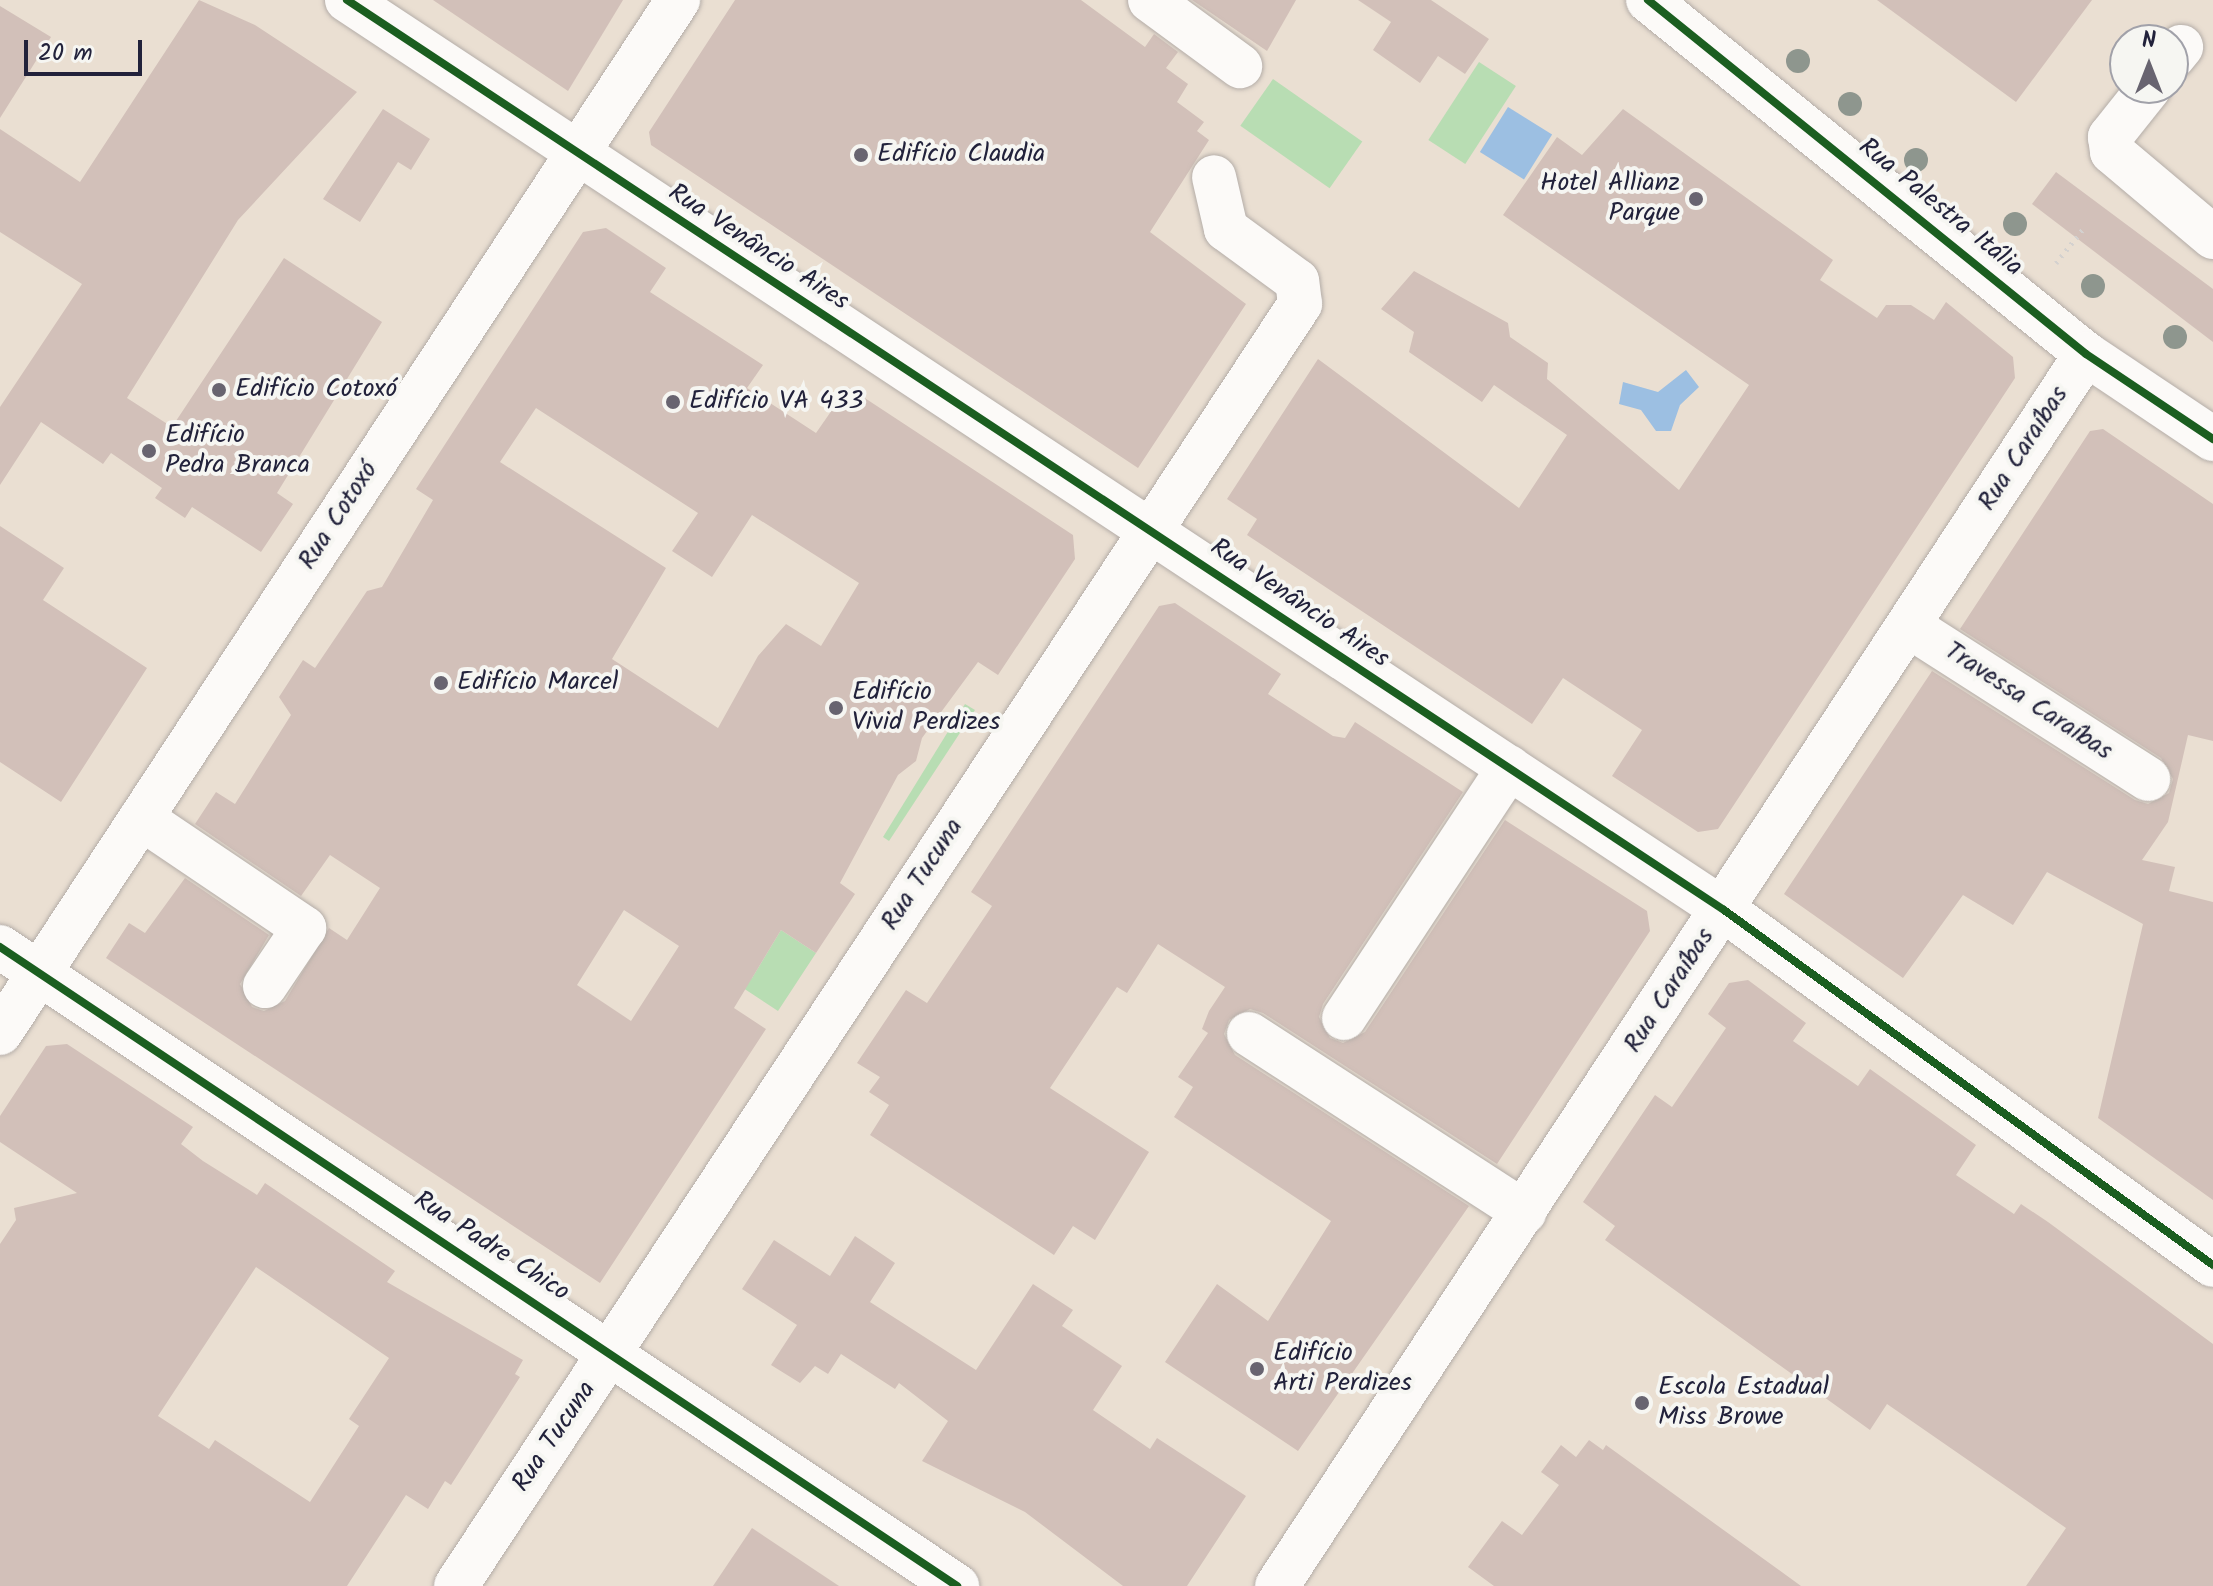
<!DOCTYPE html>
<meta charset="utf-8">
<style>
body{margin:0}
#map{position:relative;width:2213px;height:1586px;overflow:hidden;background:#eadfd2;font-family:Kalam,sans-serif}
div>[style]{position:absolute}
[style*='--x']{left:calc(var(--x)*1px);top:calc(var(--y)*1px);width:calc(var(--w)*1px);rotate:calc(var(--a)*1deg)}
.green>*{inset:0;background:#b8ddb3;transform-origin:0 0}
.water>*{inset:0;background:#9cbfe2;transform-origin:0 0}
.building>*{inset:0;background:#d2c0b9}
.path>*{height:5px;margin-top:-2.5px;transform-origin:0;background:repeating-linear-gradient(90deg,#d4d1cf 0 2px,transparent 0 8px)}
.roads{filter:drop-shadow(0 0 2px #b4ada8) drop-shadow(0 0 2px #b4ada8)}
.minor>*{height:44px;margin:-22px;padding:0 22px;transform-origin:22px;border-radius:22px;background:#fcfaf8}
.cycleway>*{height:8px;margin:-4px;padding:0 4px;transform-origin:4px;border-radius:4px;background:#1b5e20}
.trees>*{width:24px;height:24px;margin:-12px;border-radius:50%;background:#8e968e}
.dots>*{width:22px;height:22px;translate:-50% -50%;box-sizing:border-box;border:4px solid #f6f6f2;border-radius:50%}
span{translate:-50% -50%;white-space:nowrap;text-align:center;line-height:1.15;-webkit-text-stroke:8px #f6f6f2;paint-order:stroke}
.poi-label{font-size:26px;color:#22223b}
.left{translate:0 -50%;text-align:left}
.right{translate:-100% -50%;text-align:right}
.street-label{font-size:26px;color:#22223b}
.north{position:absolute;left:2109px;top:24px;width:80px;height:80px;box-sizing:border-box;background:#f6f6f2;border:2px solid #a1a1a9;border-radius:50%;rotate:0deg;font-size:22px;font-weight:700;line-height:32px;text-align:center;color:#22223b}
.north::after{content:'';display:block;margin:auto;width:28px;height:36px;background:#686470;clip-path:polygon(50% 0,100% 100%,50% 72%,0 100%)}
.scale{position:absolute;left:24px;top:40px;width:118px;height:36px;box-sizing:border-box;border:4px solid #22223b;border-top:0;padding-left:10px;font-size:24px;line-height:28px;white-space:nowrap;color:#22223b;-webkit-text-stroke:6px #f6f6f2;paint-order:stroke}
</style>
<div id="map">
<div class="green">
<div style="left:1479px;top:62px;width:44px;height:93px;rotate:33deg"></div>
<div style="left:1273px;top:79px;width:109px;height:57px;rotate:35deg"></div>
<div style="clip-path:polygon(965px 704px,975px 710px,889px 841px,883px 837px)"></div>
<div style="clip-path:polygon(781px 930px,816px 953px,778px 1011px,734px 982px,752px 978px)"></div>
</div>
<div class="water">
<div style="left:1508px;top:107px;width:52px;height:53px;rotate:32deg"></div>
<div style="clip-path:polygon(1686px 370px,1699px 387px,1680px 405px,1671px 431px,1656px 431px,1641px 410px,1619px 404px,1623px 382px,1658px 392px)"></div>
</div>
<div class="building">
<div style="clip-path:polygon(199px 0,255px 25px,357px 92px,238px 220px,127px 398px,172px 427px,284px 258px,382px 322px,277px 493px,293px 504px,261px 552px,192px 507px,185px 518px,155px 498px,162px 488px,111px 453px,103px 464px,41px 422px,0 485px,0 407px,82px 284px,0 232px,0 129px,80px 182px)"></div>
<div style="clip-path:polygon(433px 0,623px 0,568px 91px)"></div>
<div style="clip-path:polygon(735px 0,1081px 0,1145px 47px,1154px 34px,1178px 52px,1166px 68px,1188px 84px,1177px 102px,1204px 122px,1197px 131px,1209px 140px,1150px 232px,1246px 304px,1138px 468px,651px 145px,649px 132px)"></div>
<div style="clip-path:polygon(1192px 0,1296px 0,1267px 51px)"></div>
<div style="clip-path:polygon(1358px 0,1431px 0,1489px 39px,1465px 74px,1438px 56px,1420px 83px,1373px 50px,1391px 22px)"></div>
<div style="clip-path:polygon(1877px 0,2092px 0,2016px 102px)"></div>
<div style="clip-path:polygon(0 6px,51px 37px,0 118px)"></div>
<div style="clip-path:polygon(383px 109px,430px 139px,411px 170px,398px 162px,360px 222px,323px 199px)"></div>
<div style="clip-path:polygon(1623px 109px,1833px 260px,1820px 280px,1877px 318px,1886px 305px,1911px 305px,1934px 320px,1946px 302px,2013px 357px,2015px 378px,1718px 829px,1698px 832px,1612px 776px,1642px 730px,1563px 678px,1532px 724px,1247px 535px,1257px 519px,1227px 499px,1318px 359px,1519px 508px,1567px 435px,1494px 385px,1482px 402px,1409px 352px,1414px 332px,1381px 309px,1414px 271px,1508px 323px,1510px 337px,1548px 363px,1547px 379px,1679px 490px,1749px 385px,1503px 215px,1557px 137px,1582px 155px)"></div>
<div style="clip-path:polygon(2056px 172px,2213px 289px,2213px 342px,2032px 204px)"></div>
<div style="clip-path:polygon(evenodd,606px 228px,666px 268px,650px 292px,763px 365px,747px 388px,816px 433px,848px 387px,1073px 535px,1075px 559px,998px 675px,978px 662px,922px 738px,916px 761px,898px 775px,840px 883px,855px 894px,816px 953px,781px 930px,734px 1008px,766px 1029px,600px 1283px,106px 958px,129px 923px,145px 933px,185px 878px,269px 935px,240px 984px,252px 1007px,264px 1011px,285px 1001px,329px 928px,347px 940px,380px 888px,330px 855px,301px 896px,195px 824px,216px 792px,235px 804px,291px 715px,279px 697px,303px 660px,315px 668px,367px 591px,382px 587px,433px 500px,416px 489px,583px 232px,606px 228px,536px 408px,698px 513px,672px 551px,712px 577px,752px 515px,859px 583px,821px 646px,786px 624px,758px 656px,718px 728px,612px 659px,666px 568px,500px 462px,536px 408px,606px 228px,624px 910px,679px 946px,631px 1021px,577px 985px,624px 910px)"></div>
<div style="clip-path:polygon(2103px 429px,2213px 504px,2213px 741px,2188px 735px,2168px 822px,2142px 860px,2175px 867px,2169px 891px,2213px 902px,2213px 1200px,2098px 1118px,2143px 924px,2047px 872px,2013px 925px,1963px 895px,1903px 978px,1784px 894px,1932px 671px,2135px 800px,2148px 804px,2169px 793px,2173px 779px,2161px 758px,1960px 629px,2090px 431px)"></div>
<div style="clip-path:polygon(0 526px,64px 568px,43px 600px,147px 668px,61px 802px,0 762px)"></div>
<div style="clip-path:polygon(1175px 603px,1281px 674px,1268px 694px,1333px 736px,1345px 738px,1355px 722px,1463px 792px,1323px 1004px,1319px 1017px,1330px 1038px,1343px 1043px,1365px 1032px,1505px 820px,1647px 911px,1650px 931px,1497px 1164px,1263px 1013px,1250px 1009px,1229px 1020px,1224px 1034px,1235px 1055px,1469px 1206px,1298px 1451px,1165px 1362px,1217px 1284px,1268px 1321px,1331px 1221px,1174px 1117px,1193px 1087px,1178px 1077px,1208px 1033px,1202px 1029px,1209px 1011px,1225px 987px,1158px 944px,1127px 993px,1117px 987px,1050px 1088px,1149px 1152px,1095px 1240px,1073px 1226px,1054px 1255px,870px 1135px,889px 1105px,869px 1092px,880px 1077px,857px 1063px,906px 990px,927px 1003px,992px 906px,971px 892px,1159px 606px)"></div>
<div style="clip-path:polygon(1748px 980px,1806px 1023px,1793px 1041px,1858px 1086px,1870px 1069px,1976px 1145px,1956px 1175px,2014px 1214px,2021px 1204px,2048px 1222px,2213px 1344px,2213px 1586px,2026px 1586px,2066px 1528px,1887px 1404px,1870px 1430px,1605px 1240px,1615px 1226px,1583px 1202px,1655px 1095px,1672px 1107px,1726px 1028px,1708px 1014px,1729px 983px)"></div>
<div style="clip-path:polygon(evenodd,67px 1044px,193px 1127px,181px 1144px,203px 1161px,257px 1195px,265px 1183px,395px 1271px,387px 1282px,523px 1360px,515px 1374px,520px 1377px,451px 1485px,445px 1481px,428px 1509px,406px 1495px,347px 1586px,0 1586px,0 1244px,16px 1220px,14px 1208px,77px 1193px,0 1142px,0 1116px,46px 1046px,67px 1044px,256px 1267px,389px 1358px,349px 1419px,359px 1426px,310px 1502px,215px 1440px,209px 1449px,158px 1416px,256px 1267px)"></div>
<div style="clip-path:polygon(855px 1236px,895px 1263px,870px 1302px,976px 1370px,1033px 1284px,1073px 1310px,1062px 1326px,1122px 1366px,1093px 1410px,1150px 1449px,1157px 1438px,1246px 1496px,1187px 1586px,1123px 1586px,1025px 1512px,922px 1461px,948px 1421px,899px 1383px,895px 1389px,841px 1354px,828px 1374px,815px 1366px,800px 1383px,771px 1365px,797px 1325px,742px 1289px,774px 1240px,830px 1276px)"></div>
<div style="clip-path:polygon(1589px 1440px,1603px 1450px,1606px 1445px,1801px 1586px,1494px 1586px,1468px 1567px,1502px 1521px,1522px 1535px,1559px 1485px,1541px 1472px,1561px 1445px,1576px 1457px)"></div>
<div style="clip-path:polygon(752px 1528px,839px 1586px,713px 1586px)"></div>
</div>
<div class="path">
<div style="--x:2056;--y:263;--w:43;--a:-51.5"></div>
</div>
<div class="roads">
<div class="minor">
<div style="--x:347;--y:0;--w:1651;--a:33.46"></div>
<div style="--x:1724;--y:910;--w:604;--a:35.98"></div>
<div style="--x:1150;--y:0;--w:112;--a:36.3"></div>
<div style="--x:1648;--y:0;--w:563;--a:38.95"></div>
<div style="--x:2086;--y:354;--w:153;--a:33.8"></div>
<div style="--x:2173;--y:57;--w:13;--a:-51"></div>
<div style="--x:2149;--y:88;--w:63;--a:128.5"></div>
<div style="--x:2110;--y:137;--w:15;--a:82"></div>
<div style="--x:2112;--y:152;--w:132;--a:40.1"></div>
<div style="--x:1909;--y:626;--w:284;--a:32.6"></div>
<div style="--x:141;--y:818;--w:197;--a:34"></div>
<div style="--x:304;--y:928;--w:70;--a:123.9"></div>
<div style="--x:0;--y:947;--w:1151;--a:33.73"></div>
<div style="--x:1344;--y:1018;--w:300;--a:-56.6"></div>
<div style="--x:0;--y:1033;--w:1236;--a:-56.72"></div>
<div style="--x:1249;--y:1034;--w:328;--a:32.9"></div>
<div style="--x:456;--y:1586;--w:1535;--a:-56.64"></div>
<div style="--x:1300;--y:304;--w:23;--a:-97"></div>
<div style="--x:1297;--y:281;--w:88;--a:-143.8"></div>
<div style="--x:1226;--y:229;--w:53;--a:-103"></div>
<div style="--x:1277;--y:1586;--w:1474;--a:-56.71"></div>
</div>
</div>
<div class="cycleway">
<div style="--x:347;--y:0;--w:1651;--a:33.46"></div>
<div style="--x:1724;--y:910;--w:604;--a:35.98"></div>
<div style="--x:1648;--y:0;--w:563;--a:38.95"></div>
<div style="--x:2086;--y:354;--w:153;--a:33.8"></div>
<div style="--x:0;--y:947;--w:1151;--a:33.73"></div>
</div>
<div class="trees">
<div style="left:1798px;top:61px"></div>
<div style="left:1850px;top:104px"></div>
<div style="left:1916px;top:160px"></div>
<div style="left:2015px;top:224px"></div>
<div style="left:2093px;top:286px"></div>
<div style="left:2175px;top:337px"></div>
</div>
<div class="dots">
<div style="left:861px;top:155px;background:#686470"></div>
<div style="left:1696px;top:199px;background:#686470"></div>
<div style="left:219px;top:390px;background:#686470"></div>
<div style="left:673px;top:402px;background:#686470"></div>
<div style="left:149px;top:451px;background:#686470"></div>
<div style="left:441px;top:683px;background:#686470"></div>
<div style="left:836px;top:708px;background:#686470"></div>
<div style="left:1257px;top:1369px;background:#686470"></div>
<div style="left:1642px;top:1403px;background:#686470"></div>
</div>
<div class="poi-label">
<span class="left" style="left:877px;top:155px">Edifício Claudia</span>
<span class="right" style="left:1680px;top:199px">Hotel Allianz<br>Parque</span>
<span class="left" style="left:235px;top:390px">Edifício Cotoxó</span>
<span class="left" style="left:689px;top:402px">Edifício VA 433</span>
<span class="left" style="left:165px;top:451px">Edifício<br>Pedra Branca</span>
<span class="left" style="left:457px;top:683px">Edifício Marcel</span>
<span class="left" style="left:852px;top:708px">Edifício<br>Vivid Perdizes</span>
<span class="left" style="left:1273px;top:1369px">Edifício<br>Arti Perdizes</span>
<span class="left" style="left:1658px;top:1403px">Escola Estadual<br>Miss Browe</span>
</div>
<div class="street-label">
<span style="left:1940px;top:208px;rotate:39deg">Rua Palestra Itália</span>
<span style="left:758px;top:248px;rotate:33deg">Rua Venâncio Aires</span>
<span style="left:2024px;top:449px;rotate:-57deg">Rua Caraíbas</span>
<span style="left:339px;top:516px;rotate:-57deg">Rua Cotoxó</span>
<span style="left:1299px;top:604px;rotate:34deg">Rua Venâncio Aires</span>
<span style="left:2028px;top:702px;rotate:33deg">Travessa Caraíbas</span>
<span style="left:923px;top:875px;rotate:-57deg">Rua Tucuna</span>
<span style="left:1670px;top:991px;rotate:-57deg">Rua Caraíbas</span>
<span style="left:491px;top:1247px;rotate:33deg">Rua Padre Chico</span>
<span style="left:555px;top:1437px;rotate:-56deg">Rua Tucuna</span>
</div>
<div class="north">N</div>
<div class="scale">20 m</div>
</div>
